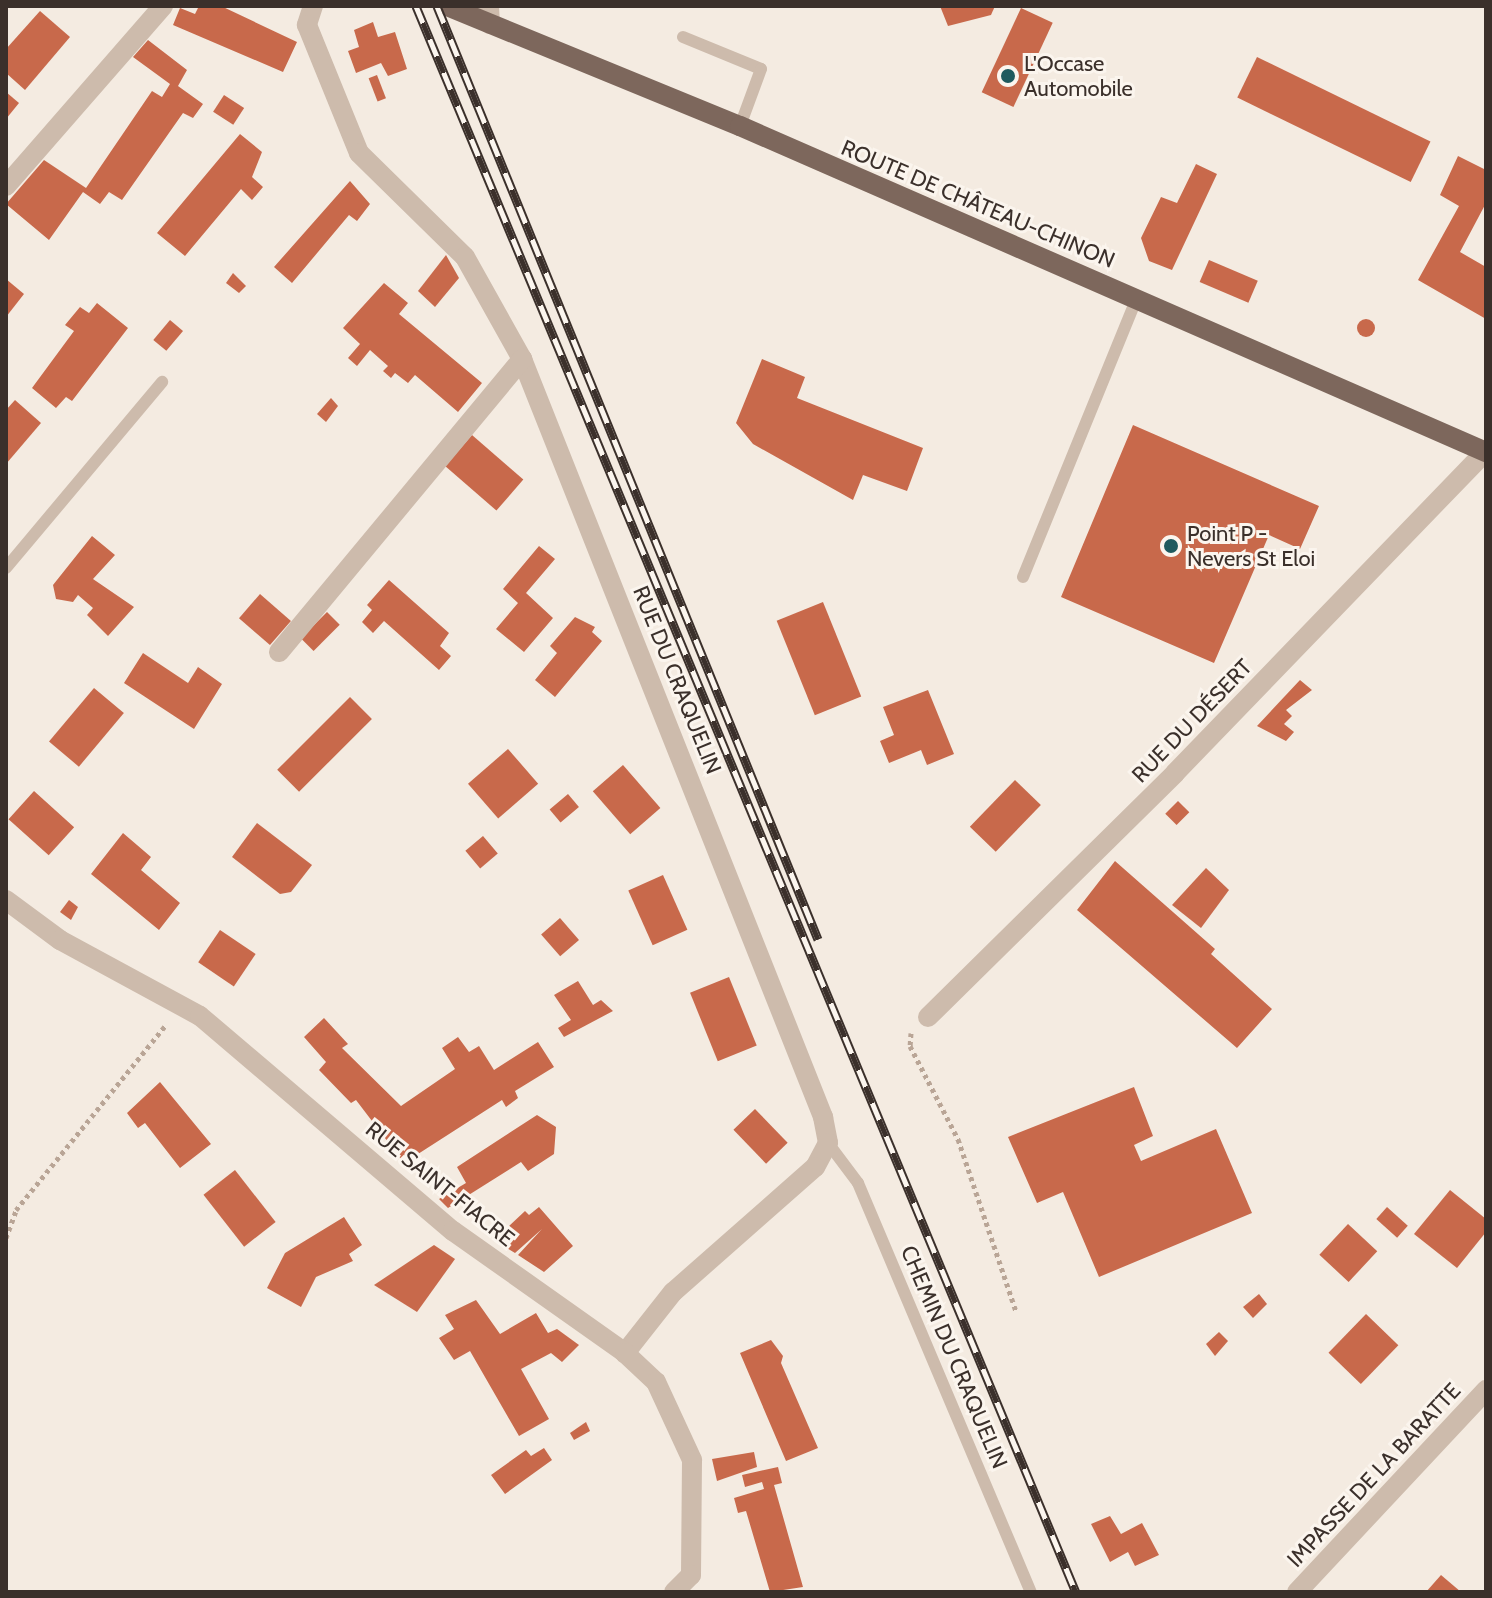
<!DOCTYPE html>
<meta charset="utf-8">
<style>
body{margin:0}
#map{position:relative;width:1492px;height:1598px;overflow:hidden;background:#f4ebe1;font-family:Cabin,sans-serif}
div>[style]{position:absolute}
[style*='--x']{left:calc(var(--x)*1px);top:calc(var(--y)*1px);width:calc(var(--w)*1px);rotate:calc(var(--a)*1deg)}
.building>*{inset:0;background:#c8694b;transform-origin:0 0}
.round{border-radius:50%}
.path>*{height:5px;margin-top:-2.5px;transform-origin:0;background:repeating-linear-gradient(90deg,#b9a596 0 4px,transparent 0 8px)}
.lane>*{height:12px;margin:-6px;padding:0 6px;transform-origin:6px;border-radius:6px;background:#cdbbac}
.street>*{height:20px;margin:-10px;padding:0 10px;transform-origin:10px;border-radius:10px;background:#cdbbac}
.primary>*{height:20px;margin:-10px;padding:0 10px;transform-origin:10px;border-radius:10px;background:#7d675c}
.rail>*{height:9px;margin-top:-4.5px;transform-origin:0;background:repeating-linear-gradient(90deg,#fbf5ee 0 18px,#3b302b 0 36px);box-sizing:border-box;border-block:2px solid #3b302b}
.dots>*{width:22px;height:22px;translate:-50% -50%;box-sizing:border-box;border:4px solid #fbf5ee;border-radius:50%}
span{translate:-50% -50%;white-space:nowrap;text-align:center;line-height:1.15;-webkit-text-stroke:6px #fbf5ee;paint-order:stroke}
.poi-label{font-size:22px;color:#3b302b}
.left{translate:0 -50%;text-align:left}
.street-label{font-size:22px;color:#3b302b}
.frame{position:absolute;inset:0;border:8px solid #3b302b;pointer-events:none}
</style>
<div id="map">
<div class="building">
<div style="clip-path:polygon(199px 6px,221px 6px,297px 42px,283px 72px,173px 25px,180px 8px,195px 14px)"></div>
<div style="clip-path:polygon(940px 6px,995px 6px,991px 15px,948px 26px)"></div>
<div style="left:1021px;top:8px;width:35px;height:93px;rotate:25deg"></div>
<div style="clip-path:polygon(40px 11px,70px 37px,25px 90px,6px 73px,6px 49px)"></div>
<div style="clip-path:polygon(373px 22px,378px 37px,395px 32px,407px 69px,388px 76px,381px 63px,356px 73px,348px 51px,359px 47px,354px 30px)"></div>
<div style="clip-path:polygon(148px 40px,187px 70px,178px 86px,203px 104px,193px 118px,183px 113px,122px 200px,109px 192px,100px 204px,83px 192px,49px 240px,6px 204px,44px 160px,86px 188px,152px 91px,162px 97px,170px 84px,133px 57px)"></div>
<div style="left:1257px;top:57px;width:193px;height:45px;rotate:26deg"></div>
<div style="left:377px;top:75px;width:25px;height:9px;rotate:69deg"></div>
<div style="clip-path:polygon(6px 92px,19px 103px,6px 119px)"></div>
<div style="left:224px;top:95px;width:24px;height:20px;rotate:33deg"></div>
<div style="clip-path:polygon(240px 134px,262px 152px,252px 177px,263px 187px,252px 200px,241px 189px,185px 256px,157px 233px)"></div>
<div style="clip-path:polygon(1458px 156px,1486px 170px,1486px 203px,1460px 252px,1486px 267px,1486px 319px,1418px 280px,1459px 206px,1440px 195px)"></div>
<div style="clip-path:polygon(1196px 164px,1217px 174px,1172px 270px,1149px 261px,1141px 238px,1161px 197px,1177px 203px)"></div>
<div style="clip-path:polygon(350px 181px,370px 204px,357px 221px,349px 215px,292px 283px,274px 267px)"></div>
<div style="clip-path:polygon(446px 255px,459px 278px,435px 307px,418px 291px)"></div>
<div style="left:1209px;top:260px;width:53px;height:24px;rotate:23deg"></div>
<div style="clip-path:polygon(233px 273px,246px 286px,239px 293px,226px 283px)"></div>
<div style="clip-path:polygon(6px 279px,24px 294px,6px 317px)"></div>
<div style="clip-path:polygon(384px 283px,408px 303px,399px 314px,482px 383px,458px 412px,415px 375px,408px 383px,395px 373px,391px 378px,383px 371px,388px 366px,370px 350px,357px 366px,348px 358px,360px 344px,343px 328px)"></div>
<div style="clip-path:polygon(97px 303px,128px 328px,72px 401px,66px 397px,56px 408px,32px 388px,74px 331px,65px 325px,80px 307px,89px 313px)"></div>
<div class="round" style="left:1357px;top:319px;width:18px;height:18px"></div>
<div style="left:170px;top:320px;width:17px;height:26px;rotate:40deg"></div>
<div style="clip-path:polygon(762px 359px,805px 377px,797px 398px,923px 448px,907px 491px,863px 475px,853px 500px,753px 444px,736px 423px)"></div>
<div style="clip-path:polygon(331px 398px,338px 406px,326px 422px,317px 414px)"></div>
<div style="clip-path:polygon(15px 400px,41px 423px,6px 464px,6px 410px)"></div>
<div style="clip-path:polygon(1133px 425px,1319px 506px,1300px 549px,1269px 535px,1214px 663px,1061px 597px)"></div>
<div style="left:472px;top:435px;width:68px;height:41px;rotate:41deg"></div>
<div style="clip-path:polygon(92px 536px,115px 555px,93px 579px,134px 607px,108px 636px,87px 615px,93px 608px,78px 595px,73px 602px,56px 599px,53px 585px)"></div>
<div style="clip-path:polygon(539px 546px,555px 559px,526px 593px,553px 618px,524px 652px,496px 629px,518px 603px,503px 589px)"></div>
<div style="clip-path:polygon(389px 580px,449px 633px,440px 646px,451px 656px,439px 670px,384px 621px,373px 633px,362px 622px,372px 610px,367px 605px)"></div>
<div style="left:260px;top:594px;width:41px;height:32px;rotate:41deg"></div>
<div style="left:823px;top:602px;width:102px;height:50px;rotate:68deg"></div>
<div style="left:327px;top:612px;width:18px;height:37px;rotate:45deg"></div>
<div style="clip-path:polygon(575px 617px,595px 627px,592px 632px,602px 641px,555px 697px,535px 680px,557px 653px,550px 646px)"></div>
<div style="clip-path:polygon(143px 653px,188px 683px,198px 667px,222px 684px,194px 729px,124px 683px)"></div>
<div style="clip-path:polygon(1300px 680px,1312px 690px,1286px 710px,1292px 716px,1284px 724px,1294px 732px,1286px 741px,1257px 726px)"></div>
<div style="left:94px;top:688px;width:39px;height:70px;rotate:40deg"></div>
<div style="clip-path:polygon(928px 690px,954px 754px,927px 765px,921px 750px,889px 763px,880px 741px,894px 735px,883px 707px)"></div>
<div style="left:350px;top:697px;width:31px;height:103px;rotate:45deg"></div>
<div style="left:508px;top:749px;width:46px;height:53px;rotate:49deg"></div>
<div style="left:623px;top:765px;width:57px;height:40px;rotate:49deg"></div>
<div style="left:1015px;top:780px;width:36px;height:65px;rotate:44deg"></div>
<div style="left:34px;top:791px;width:54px;height:38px;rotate:42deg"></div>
<div style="left:568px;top:794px;width:17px;height:24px;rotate:50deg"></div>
<div style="left:1178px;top:801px;width:16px;height:18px;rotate:45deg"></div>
<div style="clip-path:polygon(257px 823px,312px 865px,291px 892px,280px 894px,232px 857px)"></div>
<div style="clip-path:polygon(123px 833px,151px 857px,141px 870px,180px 903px,159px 930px,91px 874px)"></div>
<div style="left:483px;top:836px;width:23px;height:23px;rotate:50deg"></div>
<div style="clip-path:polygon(1115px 861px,1215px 949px,1211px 954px,1272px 1009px,1237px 1048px,1077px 910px)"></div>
<div style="clip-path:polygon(1206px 868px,1229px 890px,1201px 928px,1172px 905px)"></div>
<div style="left:663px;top:875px;width:60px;height:38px;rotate:66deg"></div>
<div style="clip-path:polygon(69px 900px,78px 907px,71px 920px,60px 912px)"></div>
<div style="left:560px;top:918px;width:29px;height:25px;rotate:49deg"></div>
<div style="left:220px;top:930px;width:43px;height:39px;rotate:34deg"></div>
<div style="left:729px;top:977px;width:74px;height:42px;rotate:68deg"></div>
<div style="clip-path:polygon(578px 981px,593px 1005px,601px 1000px,613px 1011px,564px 1037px,558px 1028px,571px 1020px,554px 995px)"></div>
<div style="clip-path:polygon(324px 1018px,348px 1044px,342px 1048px,401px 1106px,455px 1069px,442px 1048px,458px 1037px,469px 1052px,479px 1046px,494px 1070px,538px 1042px,554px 1067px,515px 1091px,518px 1098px,506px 1107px,502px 1100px,404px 1163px,356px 1100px,351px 1103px,319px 1070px,326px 1062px,304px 1037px)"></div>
<div style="clip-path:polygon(160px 1082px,211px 1144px,180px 1168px,145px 1123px,138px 1128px,127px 1113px)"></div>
<div style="clip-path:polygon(1134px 1087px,1153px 1136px,1134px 1145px,1141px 1161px,1216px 1129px,1252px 1213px,1099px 1277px,1063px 1192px,1037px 1203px,1008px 1137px)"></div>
<div style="left:755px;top:1109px;width:47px;height:30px;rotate:46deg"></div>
<div style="clip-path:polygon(537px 1115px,556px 1127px,554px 1154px,528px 1171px,521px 1162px,448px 1208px,439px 1199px,466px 1183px,457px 1167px)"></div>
<div style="left:235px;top:1170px;width:66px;height:40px;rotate:52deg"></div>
<div style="clip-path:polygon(1450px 1190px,1486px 1219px,1486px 1232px,1457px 1268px,1414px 1234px)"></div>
<div style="clip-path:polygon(539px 1207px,573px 1246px,544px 1272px,518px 1255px,542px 1229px,515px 1253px,494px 1240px,525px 1211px,529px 1215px)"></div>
<div style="left:1387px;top:1207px;width:28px;height:16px;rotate:42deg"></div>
<div style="clip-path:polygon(344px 1217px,362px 1245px,349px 1254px,353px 1261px,316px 1277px,301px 1307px,267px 1288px,285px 1253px)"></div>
<div style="left:1348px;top:1224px;width:40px;height:42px;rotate:43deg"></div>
<div style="clip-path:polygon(434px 1245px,455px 1259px,417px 1312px,374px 1285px)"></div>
<div style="clip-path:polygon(1259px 1294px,1267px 1304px,1253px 1318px,1243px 1307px)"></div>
<div style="clip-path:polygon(476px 1300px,500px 1334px,536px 1313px,548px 1333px,557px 1329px,579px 1345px,562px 1362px,551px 1353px,521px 1369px,549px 1419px,519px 1436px,470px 1351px,454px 1360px,439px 1338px,454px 1329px,445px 1315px)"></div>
<div style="left:1366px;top:1314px;width:45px;height:54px;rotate:44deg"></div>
<div style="clip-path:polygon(1219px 1332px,1228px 1341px,1215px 1356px,1206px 1344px)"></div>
<div style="clip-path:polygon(771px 1340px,783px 1356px,781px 1363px,818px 1448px,786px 1461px,740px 1353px)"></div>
<div style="clip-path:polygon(586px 1422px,590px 1431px,574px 1440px,570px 1433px)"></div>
<div style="clip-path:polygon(544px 1448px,552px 1460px,505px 1494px,491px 1475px,526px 1450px,531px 1456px)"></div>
<div style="clip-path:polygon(754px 1452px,757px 1467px,717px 1481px,712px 1459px)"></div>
<div style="clip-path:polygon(778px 1467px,782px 1483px,774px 1485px,803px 1587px,770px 1592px,746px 1511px,738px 1513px,734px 1498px,764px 1489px,762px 1482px,745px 1487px,742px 1475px)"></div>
<div style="clip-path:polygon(1110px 1516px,1121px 1534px,1142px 1523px,1159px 1555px,1135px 1566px,1128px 1552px,1110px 1562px,1091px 1524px)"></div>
<div style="clip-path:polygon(1441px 1575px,1461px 1592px,1426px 1592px)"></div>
</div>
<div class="path">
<div style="--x:911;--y:1033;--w:13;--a:94"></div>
<div style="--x:910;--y:1046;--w:105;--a:62.7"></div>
<div style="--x:958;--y:1139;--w:182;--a:71.4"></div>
<div style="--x:6;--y:1238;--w:30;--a:-70"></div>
<div style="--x:16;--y:1210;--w:238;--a:-51"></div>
</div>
<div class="lane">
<div style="--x:683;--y:37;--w:84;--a:22.3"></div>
<div style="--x:761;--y:69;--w:61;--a:110.2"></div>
<div style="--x:6;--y:568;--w:243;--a:-50"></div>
<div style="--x:1023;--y:577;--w:301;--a:-67.8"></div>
<div style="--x:828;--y:1143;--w:50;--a:53.1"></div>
<div style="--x:858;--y:1183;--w:444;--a:67.1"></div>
</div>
<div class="street">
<div style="--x:313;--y:6;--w:20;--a:108"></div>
<div style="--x:307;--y:25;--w:138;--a:67.9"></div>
<div style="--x:359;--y:153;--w:148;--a:44.5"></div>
<div style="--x:465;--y:257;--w:117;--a:60.8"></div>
<div style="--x:522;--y:359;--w:816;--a:68.34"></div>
<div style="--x:823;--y:1117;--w:26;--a:79"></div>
<div style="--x:828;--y:1143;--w:27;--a:118"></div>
<div style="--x:815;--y:1167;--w:189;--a:138.6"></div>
<div style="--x:673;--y:1292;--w:78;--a:128.2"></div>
<div style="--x:489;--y:6;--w:18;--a:87"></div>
<div style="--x:6;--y:186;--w:239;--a:-48.9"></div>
<div style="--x:279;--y:652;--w:381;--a:-50.3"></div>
<div style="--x:6;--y:900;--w:67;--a:36.5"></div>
<div style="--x:60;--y:940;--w:159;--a:28.5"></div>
<div style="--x:200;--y:1016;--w:332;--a:40.4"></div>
<div style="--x:453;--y:1231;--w:211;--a:35.3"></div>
<div style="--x:625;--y:1353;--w:42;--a:43.1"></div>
<div style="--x:656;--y:1382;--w:86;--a:65.2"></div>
<div style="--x:692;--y:1460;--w:115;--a:90.5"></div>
<div style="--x:691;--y:1575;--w:24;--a:135"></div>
<div style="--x:928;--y:1017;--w:347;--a:-44.6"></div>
<div style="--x:1175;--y:773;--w:448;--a:-46"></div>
<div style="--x:1297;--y:1592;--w:277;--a:-46.9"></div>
</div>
<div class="primary">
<div style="--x:447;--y:6;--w:317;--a:22.3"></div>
<div style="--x:740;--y:126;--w:814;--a:23.61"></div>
</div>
<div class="rail">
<div style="--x:416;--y:6;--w:1718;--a:67.41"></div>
<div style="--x:437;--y:6;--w:1008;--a:67.79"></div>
</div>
<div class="dots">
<div style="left:1008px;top:76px;background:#1f5a5e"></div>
<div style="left:1171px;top:546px;background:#1f5a5e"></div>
</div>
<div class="poi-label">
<span class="left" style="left:1024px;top:76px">L'Occase<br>Automobile</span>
<span class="left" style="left:1187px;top:546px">Point P -<br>Nevers St Eloi</span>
</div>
<div class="street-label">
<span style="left:978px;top:204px;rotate:23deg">ROUTE DE CHÂTEAU-CHINON</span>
<span style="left:677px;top:680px;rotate:68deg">RUE DU CRAQUELIN</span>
<span style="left:1192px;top:721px;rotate:-46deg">RUE DU DÉSERT</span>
<span style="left:440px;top:1184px;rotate:39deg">RUE SAINT-FIACRE</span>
<span style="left:954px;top:1357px;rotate:67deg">CHEMIN DU CRAQUELIN</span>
<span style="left:1374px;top:1475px;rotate:-47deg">IMPASSE DE LA BARATTE</span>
</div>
<div class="frame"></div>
</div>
